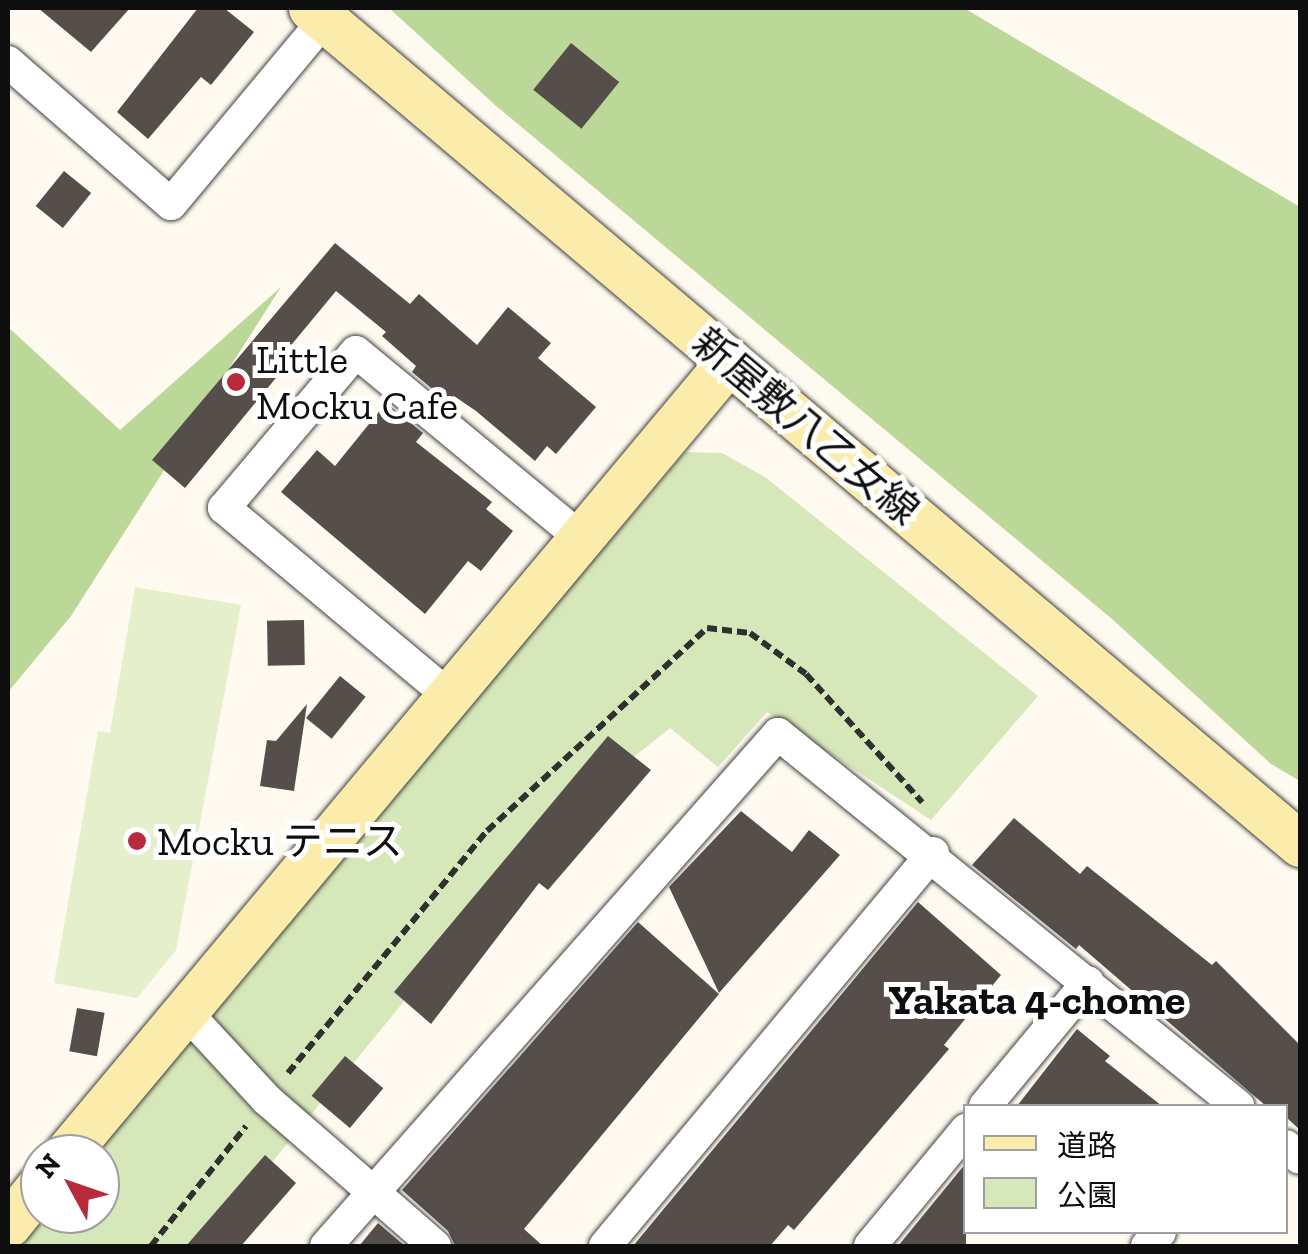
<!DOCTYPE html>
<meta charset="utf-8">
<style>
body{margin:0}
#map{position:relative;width:1308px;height:1254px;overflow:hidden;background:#fefaef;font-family:"Zilla Slab","Noto Sans JP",serif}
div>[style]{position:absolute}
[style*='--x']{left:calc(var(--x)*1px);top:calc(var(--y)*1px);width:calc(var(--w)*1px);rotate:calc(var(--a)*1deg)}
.green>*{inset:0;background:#d6e8b9}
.forest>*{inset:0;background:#bbd899}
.pitch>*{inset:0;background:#e6efcb}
.building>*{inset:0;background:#564e4a;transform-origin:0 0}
.path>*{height:6px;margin-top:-3px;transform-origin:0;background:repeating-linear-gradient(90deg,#303030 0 10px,transparent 0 15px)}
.roads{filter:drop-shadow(0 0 2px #414141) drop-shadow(0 0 2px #414141)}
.street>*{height:32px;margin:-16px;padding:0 16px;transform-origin:16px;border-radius:16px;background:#fff}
.secondary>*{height:45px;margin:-22.5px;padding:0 22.5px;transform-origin:22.5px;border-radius:22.5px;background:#fcecac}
.dots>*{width:28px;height:28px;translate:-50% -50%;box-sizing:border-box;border:5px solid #fff;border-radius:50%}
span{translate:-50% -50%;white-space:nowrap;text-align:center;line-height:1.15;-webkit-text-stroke:10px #fff;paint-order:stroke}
.poi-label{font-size:40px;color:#0e0e0e}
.left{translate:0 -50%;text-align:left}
.street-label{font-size:40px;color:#0e0e0e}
.neighbourhood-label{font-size:42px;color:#0e0e0e;font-weight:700}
.frame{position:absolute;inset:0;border:10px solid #0e0e0e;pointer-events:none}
.legend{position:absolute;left:963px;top:1104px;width:325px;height:130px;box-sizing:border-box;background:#fff;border:2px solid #9f9f9f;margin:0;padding:12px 18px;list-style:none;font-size:30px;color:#0e0e0e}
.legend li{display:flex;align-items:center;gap:20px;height:50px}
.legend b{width:50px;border:2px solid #9f9f9f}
.north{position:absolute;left:20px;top:1134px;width:100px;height:100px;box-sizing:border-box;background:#fff;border:2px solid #9f9f9f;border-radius:50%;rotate:310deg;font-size:28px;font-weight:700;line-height:40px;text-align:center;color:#0e0e0e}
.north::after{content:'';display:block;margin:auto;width:35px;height:45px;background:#b92a3d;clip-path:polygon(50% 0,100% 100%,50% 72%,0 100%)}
</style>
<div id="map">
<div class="green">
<div style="clip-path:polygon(685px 452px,722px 453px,765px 477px,1038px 696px,931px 820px,767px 712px,718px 767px,670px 728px,549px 825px,203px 1246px,9px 1246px,40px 1214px,100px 1214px,100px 1154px,87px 1154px)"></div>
</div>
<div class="forest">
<div style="clip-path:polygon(389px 8px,964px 8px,1300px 207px,1300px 781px,1271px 764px,1112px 619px,495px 105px)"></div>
<div style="clip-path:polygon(281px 287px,71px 616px,8px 692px,8px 327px,120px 430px)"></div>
</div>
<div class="pitch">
<div style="clip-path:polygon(135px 587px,241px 605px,176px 950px,137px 998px,54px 983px,98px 731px,110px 733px)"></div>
</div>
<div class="building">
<div style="clip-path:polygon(38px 8px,130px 8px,91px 52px)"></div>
<div style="clip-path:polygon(198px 8px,224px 8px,254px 32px,211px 85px,201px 77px,148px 139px,117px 112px)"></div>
<div style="left:571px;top:43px;width:62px;height:60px;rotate:39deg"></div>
<div style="left:64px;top:171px;width:35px;height:45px;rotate:39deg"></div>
<div style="clip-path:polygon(335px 243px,410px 304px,419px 294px,477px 345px,508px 307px,551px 343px,538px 358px,596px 407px,556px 454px,547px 446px,535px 461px,476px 411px,454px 396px,448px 402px,412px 372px,416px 366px,382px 336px,386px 332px,336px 291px,273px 367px,280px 373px,185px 488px,152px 460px)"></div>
<div style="clip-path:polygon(386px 403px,423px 433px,416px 442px,492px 502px,486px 509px,513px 531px,481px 571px,468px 561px,425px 614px,281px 492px,317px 450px,335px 466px)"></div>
<div style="left:304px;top:620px;width:45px;height:37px;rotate:89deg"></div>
<div style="left:340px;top:676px;width:33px;height:54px;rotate:39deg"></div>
<div style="clip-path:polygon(307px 704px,294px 791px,260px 786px,267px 740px,276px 741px)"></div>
<div style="clip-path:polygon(608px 736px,651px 770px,548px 890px,539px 883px,431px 1024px,394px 992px)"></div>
<div style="clip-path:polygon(741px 811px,792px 852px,809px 830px,840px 855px,719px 993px,669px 887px)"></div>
<div style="clip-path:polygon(1014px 818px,1080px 874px,1087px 866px,1212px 965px,1216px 961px,1300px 1045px,1300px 1130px,1286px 1117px,1286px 1106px,1266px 1106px,1079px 945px,1076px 949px,972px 865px)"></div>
<div style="clip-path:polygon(918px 902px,1001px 975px,944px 1045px,949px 1049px,794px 1230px,788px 1225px,770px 1246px,633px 1246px)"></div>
<div style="clip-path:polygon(638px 922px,719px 994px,524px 1229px,543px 1246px,455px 1246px,448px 1231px,402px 1190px)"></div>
<div style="left:77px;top:1008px;width:28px;height:44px;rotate:10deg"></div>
<div style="clip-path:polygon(1077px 1029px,1110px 1056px,1105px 1061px,1162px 1106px,1017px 1106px)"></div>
<div style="left:345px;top:1056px;width:50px;height:52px;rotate:40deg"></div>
<div style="clip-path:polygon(265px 1155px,296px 1183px,241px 1246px,186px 1246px)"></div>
<div style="clip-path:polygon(966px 1163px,966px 1246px,898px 1246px)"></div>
<div style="clip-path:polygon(378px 1223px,405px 1246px,359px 1246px)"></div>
</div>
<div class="path">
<div style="--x:288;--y:1073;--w:313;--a:-50.6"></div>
<div style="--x:487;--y:831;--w:299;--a:-42.7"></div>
<div style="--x:707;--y:628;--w:43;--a:6.6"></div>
<div style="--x:750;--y:633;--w:69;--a:36.2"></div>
<div style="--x:806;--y:674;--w:173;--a:47.8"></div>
<div style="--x:151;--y:1246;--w:153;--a:-51.6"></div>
</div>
<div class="roads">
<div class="street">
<div style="--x:8;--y:62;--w:216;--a:41.1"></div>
<div style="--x:171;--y:204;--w:241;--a:-50.2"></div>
<div style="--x:448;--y:695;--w:292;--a:-140.1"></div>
<div style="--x:224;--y:508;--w:204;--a:-49.8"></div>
<div style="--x:356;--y:352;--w:291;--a:39.6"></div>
<div style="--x:184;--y:1010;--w:121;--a:47.3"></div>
<div style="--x:266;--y:1099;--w:224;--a:41"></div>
<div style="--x:985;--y:1106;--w:161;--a:-50.3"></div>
<div style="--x:1286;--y:1146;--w:18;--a:41"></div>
<div style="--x:326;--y:1246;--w:683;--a:-48.56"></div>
<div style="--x:778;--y:734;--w:592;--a:38.96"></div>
<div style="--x:605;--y:1246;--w:512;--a:-50.15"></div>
<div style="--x:870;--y:1246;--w:151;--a:-50.4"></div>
<div style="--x:1147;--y:1246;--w:19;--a:-47"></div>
</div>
<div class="secondary">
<div style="--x:311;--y:8;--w:1295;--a:40.21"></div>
<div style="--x:66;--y:1154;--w:1034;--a:-50.1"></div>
<div style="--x:8;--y:1225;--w:51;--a:-51.3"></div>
</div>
</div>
<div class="dots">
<div style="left:236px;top:382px;background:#b92a3d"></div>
<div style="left:137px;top:841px;background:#b92a3d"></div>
</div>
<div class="poi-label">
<span class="left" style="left:256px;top:382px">Little<br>Mocku Cafe</span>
<span class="left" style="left:157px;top:841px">Mocku テニス</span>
</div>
<div class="street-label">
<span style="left:806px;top:426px;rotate:40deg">新屋敷八乙女線</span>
</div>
<div class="neighbourhood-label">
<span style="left:1037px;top:1000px">Yakata 4-chome</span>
</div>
<div class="frame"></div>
<ul class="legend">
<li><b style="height:12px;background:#fcecac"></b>道路</li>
<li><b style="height:28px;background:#d6e8b9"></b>公園</li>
</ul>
<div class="north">N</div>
</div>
